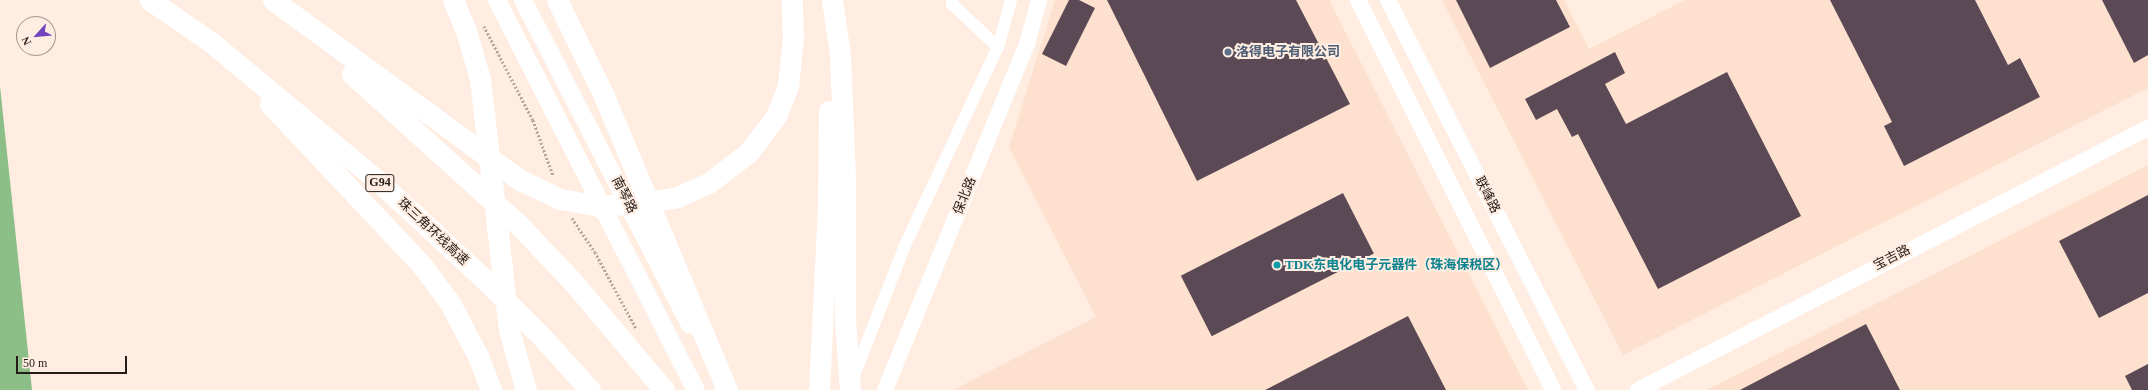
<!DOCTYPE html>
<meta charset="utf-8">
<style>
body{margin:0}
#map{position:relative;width:2148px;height:390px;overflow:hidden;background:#ffede2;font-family:"Times New Roman","Noto Sans SC",serif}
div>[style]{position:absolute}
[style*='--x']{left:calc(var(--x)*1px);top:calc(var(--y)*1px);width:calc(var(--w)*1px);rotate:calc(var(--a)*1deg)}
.built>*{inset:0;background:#fde0cd}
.forest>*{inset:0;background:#8cbf87}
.building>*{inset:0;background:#5b4956;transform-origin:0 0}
.path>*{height:2.5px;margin-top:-1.25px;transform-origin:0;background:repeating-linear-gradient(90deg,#b6a79e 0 2px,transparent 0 4px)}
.street>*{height:12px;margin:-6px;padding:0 6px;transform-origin:6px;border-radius:6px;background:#fff}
.secondary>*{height:16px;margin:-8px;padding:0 8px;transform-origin:8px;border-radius:8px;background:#fff}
.primary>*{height:18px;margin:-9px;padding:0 9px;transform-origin:9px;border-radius:9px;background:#fff}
.highway>*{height:21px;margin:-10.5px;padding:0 10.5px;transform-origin:10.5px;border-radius:10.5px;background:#fff}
.dots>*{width:11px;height:11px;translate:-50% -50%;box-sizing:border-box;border:2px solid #ffede2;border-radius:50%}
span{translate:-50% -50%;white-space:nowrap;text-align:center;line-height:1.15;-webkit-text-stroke:4px #ffede2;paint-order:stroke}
.shield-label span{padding:1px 3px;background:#ffede2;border:1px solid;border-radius:3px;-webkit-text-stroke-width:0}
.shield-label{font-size:12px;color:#241c17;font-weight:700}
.service-label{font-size:13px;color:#4e5e75;font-weight:700}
.left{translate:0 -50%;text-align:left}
.street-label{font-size:13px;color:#241c17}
.culture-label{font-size:13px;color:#0d838f;font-weight:700}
.north{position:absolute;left:16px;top:16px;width:40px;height:40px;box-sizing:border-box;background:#ffede2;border:1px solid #a79991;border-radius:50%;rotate:243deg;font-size:11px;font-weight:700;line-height:16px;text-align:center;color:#241c17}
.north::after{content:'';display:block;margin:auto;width:14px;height:18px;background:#7245bd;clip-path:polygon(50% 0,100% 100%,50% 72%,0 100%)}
.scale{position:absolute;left:16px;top:356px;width:111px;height:18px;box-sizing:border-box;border:2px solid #241c17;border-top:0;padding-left:5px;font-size:12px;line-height:14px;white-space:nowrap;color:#241c17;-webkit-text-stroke:3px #ffede2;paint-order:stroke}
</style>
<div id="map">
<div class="built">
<div style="clip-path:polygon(1055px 0,1329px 0,1528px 390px,953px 390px,1096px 317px,1009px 147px)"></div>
<div style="clip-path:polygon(1442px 0,1564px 0,1589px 49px,1685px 0,2148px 0,2148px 88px,1623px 355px)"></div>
<div style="clip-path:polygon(2148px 165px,2148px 390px,1707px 390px)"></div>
</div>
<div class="forest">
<div style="clip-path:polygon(0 86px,32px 390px,0 390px)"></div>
</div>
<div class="building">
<div style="clip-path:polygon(1069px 0,1079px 0,1095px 8px,1066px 66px,1042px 54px)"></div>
<div style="clip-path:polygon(1107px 0,1296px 0,1350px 104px,1197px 181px)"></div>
<div style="clip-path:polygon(1456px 0,1556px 0,1570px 27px,1490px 68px)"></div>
<div style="clip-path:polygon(1830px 0,1975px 0,2008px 65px,2020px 58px,2040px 97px,1904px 166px,1884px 126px,1892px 122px)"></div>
<div style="clip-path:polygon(2102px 0,2148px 0,2148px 55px,2134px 63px)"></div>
<div style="clip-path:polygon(1615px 52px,1625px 73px,1605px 84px,1626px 124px,1727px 72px,1801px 216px,1658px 289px,1578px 134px,1572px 137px,1557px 109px,1536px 120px,1525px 99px)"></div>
<div style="left:1343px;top:193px;width:68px;height:182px;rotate:63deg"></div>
<div style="clip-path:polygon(2148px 195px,2148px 293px,2099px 318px,2059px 241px)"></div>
<div style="clip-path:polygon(1408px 316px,1446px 390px,1265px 390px)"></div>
<div style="clip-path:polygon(1866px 324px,1900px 390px,1740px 390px)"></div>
<div style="clip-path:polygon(2148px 364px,2148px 390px,2132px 390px,2125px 376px)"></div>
</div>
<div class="path">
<div style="--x:484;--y:26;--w:106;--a:62.5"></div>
<div style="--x:533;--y:120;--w:59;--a:70"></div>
<div style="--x:572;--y:218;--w:41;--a:55.9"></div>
<div style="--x:595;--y:252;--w:86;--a:61.7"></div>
</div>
<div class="street">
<div style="--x:952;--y:0;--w:4;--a:90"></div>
<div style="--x:952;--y:4;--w:63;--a:43.1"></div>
<div style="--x:853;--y:378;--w:145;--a:-68.6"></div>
<div style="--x:906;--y:243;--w:217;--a:-64.9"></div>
<div style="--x:998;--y:47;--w:49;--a:-74.5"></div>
</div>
<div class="secondary">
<div style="--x:1358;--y:0;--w:436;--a:63.4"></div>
<div style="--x:1388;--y:0;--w:438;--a:63"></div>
<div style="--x:885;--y:390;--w:374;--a:-67.7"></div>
<div style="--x:1027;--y:44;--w:46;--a:-74.7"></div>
<div style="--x:1638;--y:390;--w:573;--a:-27.19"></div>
</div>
<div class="primary">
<div style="--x:497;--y:0;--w:438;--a:63"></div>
<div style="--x:523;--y:0;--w:365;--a:62.8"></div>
</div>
<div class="highway">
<div style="--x:150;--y:0;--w:75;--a:34.7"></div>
<div style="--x:212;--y:43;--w:216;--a:39.7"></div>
<div style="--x:378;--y:181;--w:139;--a:42.7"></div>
<div style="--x:480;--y:275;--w:91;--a:45"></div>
<div style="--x:544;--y:339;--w:69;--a:48"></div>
<div style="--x:273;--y:0;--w:306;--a:36.1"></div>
<div style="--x:520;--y:180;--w:44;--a:25.4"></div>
<div style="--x:560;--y:199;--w:39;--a:10"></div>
<div style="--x:598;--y:206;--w:43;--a:-4"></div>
<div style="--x:641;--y:203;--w:36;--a:-9"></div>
<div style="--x:677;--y:197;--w:36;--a:-24"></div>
<div style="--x:710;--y:182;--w:49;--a:-37.6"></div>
<div style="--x:749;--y:152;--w:45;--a:-53.1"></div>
<div style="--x:776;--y:116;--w:32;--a:-68"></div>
<div style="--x:788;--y:86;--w:48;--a:-84.1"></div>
<div style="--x:793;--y:38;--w:38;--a:-92"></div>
<div style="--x:453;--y:0;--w:34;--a:67"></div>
<div style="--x:466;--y:31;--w:50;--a:73.7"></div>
<div style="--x:480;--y:79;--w:253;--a:83.4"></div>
<div style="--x:509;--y:330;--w:62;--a:74.2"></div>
<div style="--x:557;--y:0;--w:107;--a:63.9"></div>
<div style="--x:604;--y:96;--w:319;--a:67.3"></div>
<div style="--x:832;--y:0;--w:55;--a:81.6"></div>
<div style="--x:840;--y:54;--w:123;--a:87.7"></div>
<div style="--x:845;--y:177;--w:143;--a:90"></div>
<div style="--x:845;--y:320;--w:70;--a:85.9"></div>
<div style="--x:352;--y:74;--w:222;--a:42.1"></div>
<div style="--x:517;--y:223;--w:81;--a:46.5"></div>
<div style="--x:573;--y:282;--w:141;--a:49.9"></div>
<div style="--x:270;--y:104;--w:220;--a:46.7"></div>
<div style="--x:421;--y:264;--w:49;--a:53.4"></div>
<div style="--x:450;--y:303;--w:60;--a:62.2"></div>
<div style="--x:478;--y:356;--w:36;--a:69"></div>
<div style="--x:819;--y:390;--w:185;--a:-87.2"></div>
<div style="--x:828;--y:205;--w:94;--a:-89.4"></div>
</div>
<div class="dots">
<div style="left:1228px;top:52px;background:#5c6f8a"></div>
<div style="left:1277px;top:265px;background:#0f9aa8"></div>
</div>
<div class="shield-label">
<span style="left:380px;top:183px">G94</span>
</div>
<div class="service-label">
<span class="left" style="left:1236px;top:52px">洛得电子有限公司</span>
</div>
<div class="street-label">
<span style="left:624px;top:195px;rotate:63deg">南琴路</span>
<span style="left:1487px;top:195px;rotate:63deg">联峰路</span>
<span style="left:965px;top:196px;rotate:-68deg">保北路</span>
<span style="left:433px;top:232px;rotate:43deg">珠三角环线高速</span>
<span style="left:1892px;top:258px;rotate:-27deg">宝吉路</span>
</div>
<div class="culture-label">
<span class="left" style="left:1285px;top:265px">TDK东电化电子元器件（珠海保税区）</span>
</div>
<div class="north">N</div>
<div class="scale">50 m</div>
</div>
